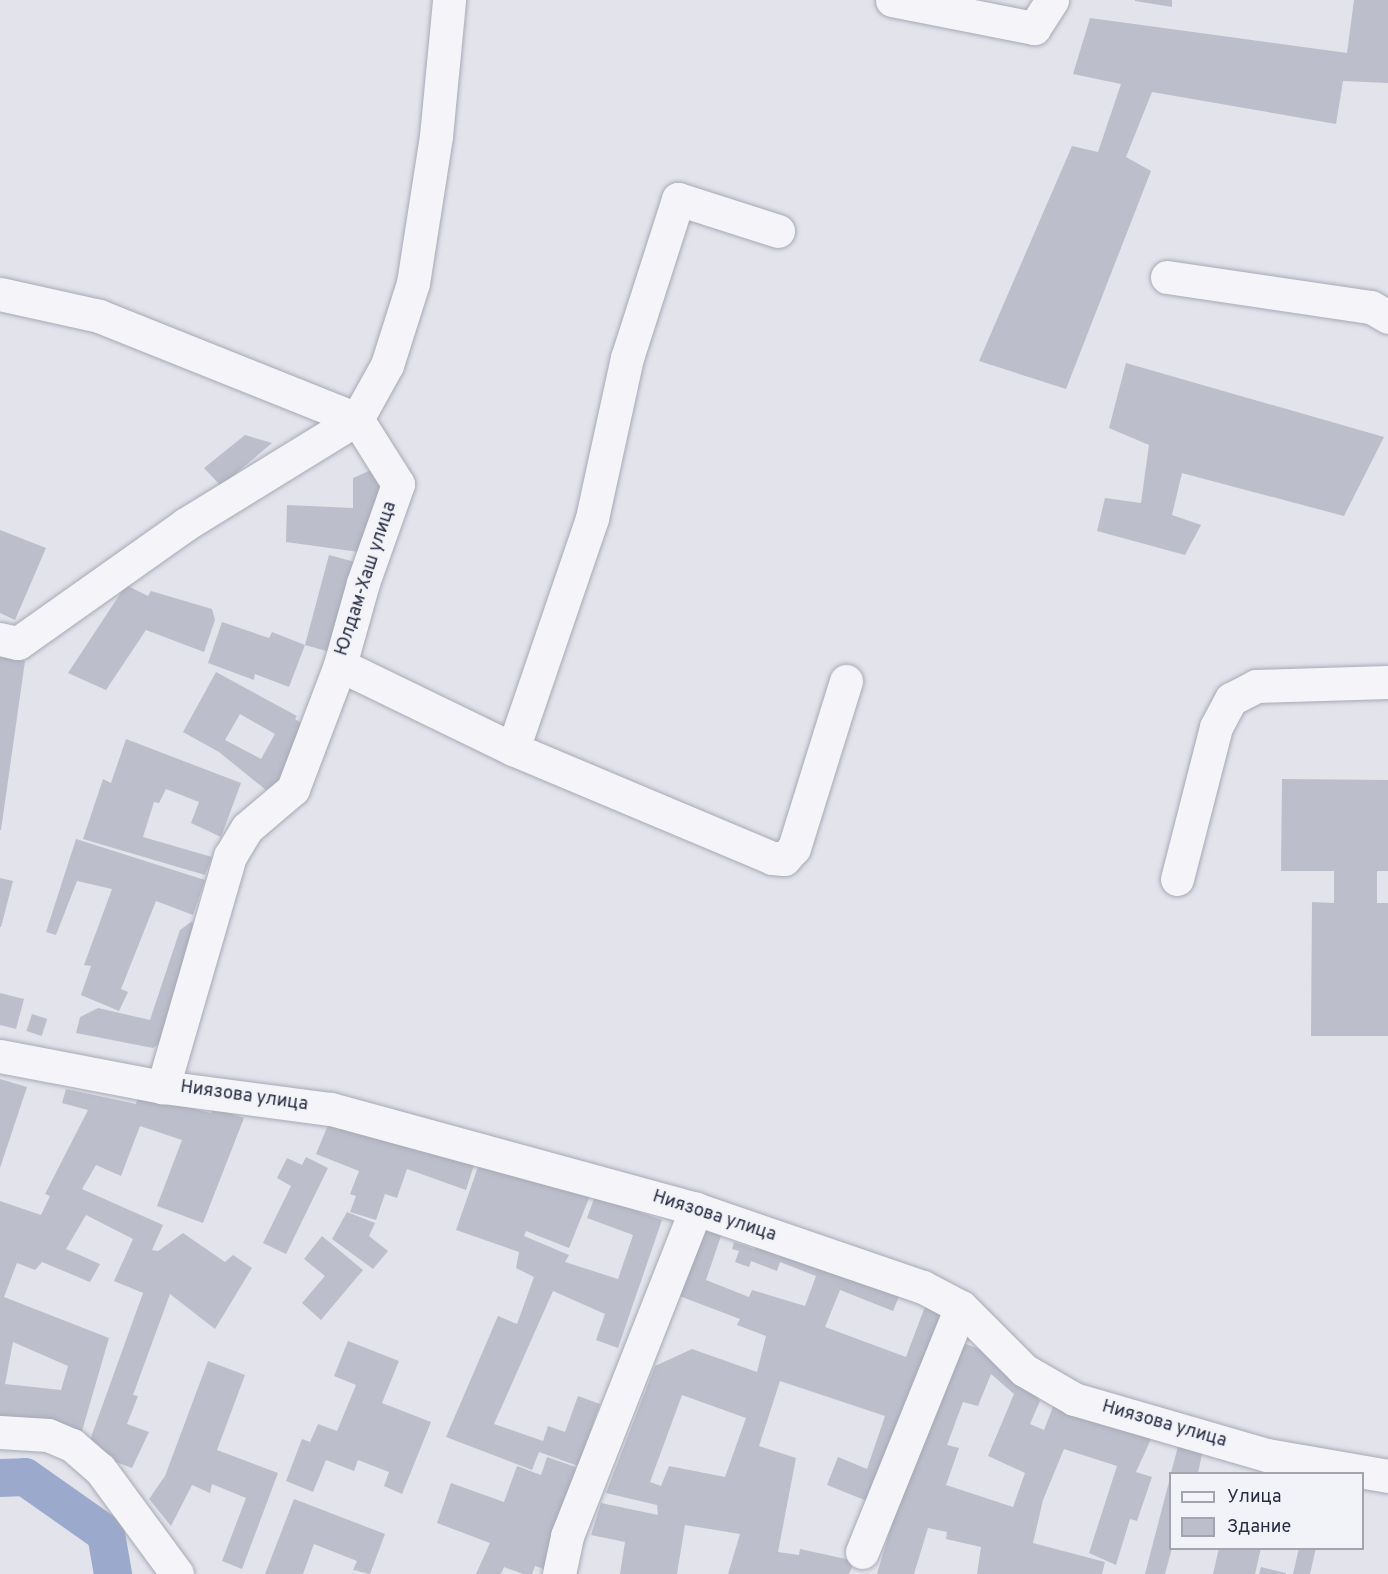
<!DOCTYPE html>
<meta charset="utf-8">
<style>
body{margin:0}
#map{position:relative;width:1388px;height:1574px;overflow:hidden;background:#e2e3eb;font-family:Overpass,sans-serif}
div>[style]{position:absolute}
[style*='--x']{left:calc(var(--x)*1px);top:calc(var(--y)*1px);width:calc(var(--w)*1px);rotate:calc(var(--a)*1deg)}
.canal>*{height:38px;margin:-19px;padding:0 19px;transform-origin:19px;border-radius:19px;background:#9ba9cc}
.building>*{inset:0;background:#bcbecb;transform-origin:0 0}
.roads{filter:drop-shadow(0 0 2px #a7a9b6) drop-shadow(0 0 2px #a7a9b6)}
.minor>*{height:33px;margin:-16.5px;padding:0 16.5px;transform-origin:16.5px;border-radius:16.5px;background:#f5f5f9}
span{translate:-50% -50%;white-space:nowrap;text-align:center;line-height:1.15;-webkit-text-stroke:5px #f2f3f8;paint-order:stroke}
.street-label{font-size:18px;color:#292d44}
.legend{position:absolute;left:1169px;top:1472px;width:195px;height:78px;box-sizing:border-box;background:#f2f3f8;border:2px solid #a2a4b0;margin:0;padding:8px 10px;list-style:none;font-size:18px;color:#292d44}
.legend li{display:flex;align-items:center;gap:12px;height:30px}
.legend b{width:30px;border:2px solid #a2a4b0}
</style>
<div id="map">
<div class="canal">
<div style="--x:0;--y:1478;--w:25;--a:-2"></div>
<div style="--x:25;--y:1477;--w:99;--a:35.1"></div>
<div style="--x:106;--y:1534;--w:41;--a:80.1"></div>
</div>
<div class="building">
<div style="clip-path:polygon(1135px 0,1172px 0,1172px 7px,1135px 1px)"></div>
<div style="clip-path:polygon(1354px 0,1388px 0,1388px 83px,1343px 81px,1336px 124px,1152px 92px,1126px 157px,1151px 171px,1066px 389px,979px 361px,1072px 146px,1098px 152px,1121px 84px,1073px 74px,1090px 18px,1347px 53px)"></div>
<div style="clip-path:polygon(1126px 363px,1384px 437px,1344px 516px,1182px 473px,1172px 515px,1201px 525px,1185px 555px,1097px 531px,1105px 498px,1141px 503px,1149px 445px,1109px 428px)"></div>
<div style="clip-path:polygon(245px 435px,272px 443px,221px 486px,204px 468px)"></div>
<div style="clip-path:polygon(378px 467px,386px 484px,359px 552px,286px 542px,287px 505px,353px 508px,353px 478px)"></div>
<div style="clip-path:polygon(0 530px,46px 548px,15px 620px,0 613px)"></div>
<div style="clip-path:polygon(329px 555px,355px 562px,330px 652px,305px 645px,289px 687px,255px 674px,254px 680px,208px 663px,222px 622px,269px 638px,272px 632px,305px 645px)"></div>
<div style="clip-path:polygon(126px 585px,148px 596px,151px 591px,212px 609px,215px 620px,204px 652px,146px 630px,106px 690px,68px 673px)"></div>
<div style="clip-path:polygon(0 656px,25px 661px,1px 830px,0 830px)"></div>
<div style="clip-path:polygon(evenodd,216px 672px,297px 716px,295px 719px,313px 731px,283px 780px,266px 790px,219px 752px,183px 732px,216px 672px,240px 714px,275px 734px,261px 759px,225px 740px,240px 714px)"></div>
<div style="clip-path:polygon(126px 739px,241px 783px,221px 837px,191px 823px,199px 802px,166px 789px,159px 803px,154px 802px,143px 837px,212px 857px,205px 875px,83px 839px,103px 779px,111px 783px)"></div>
<div style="clip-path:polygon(1282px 779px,1388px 780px,1388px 871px,1377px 871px,1377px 903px,1388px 903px,1388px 1036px,1311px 1036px,1312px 902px,1334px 903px,1334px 871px,1281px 871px)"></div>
<div style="clip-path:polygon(76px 839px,205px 880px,193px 915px,156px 901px,121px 989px,128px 992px,119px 1011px,81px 995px,91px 966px,84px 965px,112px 889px,77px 881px,56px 935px,46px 932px)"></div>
<div style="clip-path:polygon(0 878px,13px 881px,1px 927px,0 927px)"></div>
<div style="clip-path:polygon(191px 922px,198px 925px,169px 1037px,153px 1048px,76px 1033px,80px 1017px,98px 1008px,150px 1020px,180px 930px)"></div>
<div style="clip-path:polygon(0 993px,24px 999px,16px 1029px,0 1025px)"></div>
<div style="left:32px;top:1014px;width:16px;height:18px;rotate:18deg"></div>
<div style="clip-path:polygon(0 1079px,27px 1087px,0 1168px)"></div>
<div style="clip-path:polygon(evenodd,66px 1089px,136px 1104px,138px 1095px,211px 1113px,213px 1108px,244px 1118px,203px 1223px,157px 1206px,182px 1140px,140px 1126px,121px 1176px,96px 1165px,82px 1189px,163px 1225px,152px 1250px,158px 1251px,183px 1233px,225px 1262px,233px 1255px,252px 1268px,215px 1329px,170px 1294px,133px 1395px,138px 1396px,127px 1424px,149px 1432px,132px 1468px,86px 1451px,143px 1293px,114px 1281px,133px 1239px,86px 1215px,66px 1249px,100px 1264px,90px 1282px,42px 1262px,35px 1270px,17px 1263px,4px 1297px,109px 1338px,82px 1431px,0 1419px,0 1201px,41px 1215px,50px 1196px,45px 1194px,88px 1110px,62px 1103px,66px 1089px,13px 1342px,68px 1366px,61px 1390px,5px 1384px,13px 1342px)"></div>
<div style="clip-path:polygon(331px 1118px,475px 1162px,466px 1190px,407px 1169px,397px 1198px,385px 1194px,376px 1220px,350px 1212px,356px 1196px,350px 1194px,359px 1171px,316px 1154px)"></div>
<div style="clip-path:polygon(306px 1157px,328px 1168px,286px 1254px,263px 1243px,291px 1186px,277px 1178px,287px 1158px,302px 1165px)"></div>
<div style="clip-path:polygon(480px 1161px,591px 1193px,569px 1248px,526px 1231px,524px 1236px,569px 1255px,565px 1262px,618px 1279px,633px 1235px,587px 1218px,595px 1196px,662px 1220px,618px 1348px,596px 1340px,605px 1314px,553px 1291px,494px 1424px,543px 1441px,548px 1426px,565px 1432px,578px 1396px,600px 1404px,578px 1466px,539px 1452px,532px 1470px,446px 1437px,498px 1316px,517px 1324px,534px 1277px,516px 1268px,519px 1252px,456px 1230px)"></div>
<div style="clip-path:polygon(347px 1212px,375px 1223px,369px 1236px,388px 1251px,373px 1269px,332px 1239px)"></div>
<div style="clip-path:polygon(evenodd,699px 1227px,721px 1236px,706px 1280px,749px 1297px,752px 1290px,805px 1306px,816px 1276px,780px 1262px,777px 1271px,751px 1261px,749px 1267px,735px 1262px,739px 1251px,732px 1249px,734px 1242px,755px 1249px,758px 1241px,903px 1287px,893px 1311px,840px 1290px,825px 1327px,906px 1357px,926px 1304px,948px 1314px,872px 1503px,827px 1485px,838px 1457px,867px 1469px,885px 1416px,780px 1381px,759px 1446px,796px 1458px,778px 1552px,799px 1555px,800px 1549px,855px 1561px,849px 1574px,728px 1574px,740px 1534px,685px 1525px,677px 1574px,620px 1574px,625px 1542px,591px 1535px,601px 1503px,658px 1515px,657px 1505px,606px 1493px,655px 1366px,692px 1349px,757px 1372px,766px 1336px,737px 1325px,740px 1319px,674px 1294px,699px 1227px,682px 1395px,746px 1418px,725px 1477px,669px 1466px,661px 1486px,650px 1482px,682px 1395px)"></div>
<div style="clip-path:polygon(322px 1236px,363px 1270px,321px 1320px,302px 1303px,325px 1276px,304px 1259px)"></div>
<div style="clip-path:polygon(348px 1341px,399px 1361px,382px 1403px,431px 1422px,402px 1494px,384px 1486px,389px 1472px,358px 1460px,354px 1471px,326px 1460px,313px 1492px,286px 1481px,302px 1439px,310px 1442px,318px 1424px,337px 1431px,356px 1385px,334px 1376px)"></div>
<div style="clip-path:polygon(evenodd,958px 1341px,998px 1356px,1022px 1376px,1040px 1401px,1030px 1424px,1044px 1430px,1056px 1399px,1152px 1437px,1136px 1472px,1152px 1477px,1137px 1521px,1130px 1519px,1116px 1565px,1089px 1553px,1117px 1466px,1064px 1449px,1043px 1500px,1033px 1543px,1105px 1562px,1102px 1574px,977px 1574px,981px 1547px,946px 1539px,947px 1532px,928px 1528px,914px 1574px,877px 1574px,898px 1503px,958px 1341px,991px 1374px,1014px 1394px,988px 1456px,1025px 1473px,1013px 1507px,946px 1485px,959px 1448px,947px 1445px,963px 1402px,978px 1406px,991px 1374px)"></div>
<div style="clip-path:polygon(208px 1361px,245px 1375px,217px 1450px,278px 1473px,242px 1569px,222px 1561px,246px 1498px,212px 1484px,210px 1493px,192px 1485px,171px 1526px,149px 1499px,165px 1476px)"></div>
<div style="clip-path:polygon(1181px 1435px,1204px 1445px,1198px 1473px,1171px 1473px)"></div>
<div style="clip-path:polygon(547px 1457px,584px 1470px,550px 1571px,535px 1566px,532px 1574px,523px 1574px,504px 1567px,501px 1574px,476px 1574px,490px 1543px,437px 1523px,451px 1483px,504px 1502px,517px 1466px,541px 1475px)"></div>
<div style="clip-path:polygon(1170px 1478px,1172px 1548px,1165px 1574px,1145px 1574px)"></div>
<div style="clip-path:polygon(294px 1499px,385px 1534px,370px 1574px,353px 1570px,357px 1561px,314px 1544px,303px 1574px,265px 1574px)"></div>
<div style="clip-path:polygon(1219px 1548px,1261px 1548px,1255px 1574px,1213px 1574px)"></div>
<div style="clip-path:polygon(1299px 1548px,1316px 1548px,1310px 1574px,1293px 1574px)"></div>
<div style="clip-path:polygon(1261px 1567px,1286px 1573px,1286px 1574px,1259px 1574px)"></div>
</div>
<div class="roads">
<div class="minor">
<div style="--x:892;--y:0;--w:145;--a:11.2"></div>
<div style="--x:1034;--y:28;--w:33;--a:-57"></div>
<div style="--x:1167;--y:277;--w:206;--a:8.4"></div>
<div style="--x:1371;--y:307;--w:20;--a:30"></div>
<div style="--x:0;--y:294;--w:101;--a:12.5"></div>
<div style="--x:99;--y:316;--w:278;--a:21.8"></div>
<div style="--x:357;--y:419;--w:77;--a:57.8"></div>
<div style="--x:398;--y:484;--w:105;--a:109.5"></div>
<div style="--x:363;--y:583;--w:85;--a:105.7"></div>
<div style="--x:340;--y:665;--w:133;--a:110.8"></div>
<div style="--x:293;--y:789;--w:60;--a:139.7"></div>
<div style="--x:247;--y:828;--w:33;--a:121"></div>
<div style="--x:230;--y:856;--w:241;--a:106.2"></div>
<div style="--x:0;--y:639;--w:18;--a:13"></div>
<div style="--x:18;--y:643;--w:206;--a:-35.3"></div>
<div style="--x:186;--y:524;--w:201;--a:-31.6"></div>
<div style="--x:357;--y:419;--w:62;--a:-60.9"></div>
<div style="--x:387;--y:365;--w:86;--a:-72.4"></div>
<div style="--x:413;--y:283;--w:149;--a:-81.1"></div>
<div style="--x:436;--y:136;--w:137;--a:-84.5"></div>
<div style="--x:340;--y:665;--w:192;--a:25.9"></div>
<div style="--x:513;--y:749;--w:281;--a:22.8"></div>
<div style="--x:772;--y:858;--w:12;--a:5"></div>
<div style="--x:784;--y:859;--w:15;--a:-48"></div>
<div style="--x:794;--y:848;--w:175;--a:-72.7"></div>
<div style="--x:513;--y:749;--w:244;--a:-71.1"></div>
<div style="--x:592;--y:518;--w:164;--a:-77.7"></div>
<div style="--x:627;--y:358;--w:167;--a:-72.2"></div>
<div style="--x:678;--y:199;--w:105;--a:17.7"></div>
<div style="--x:1177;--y:879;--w:157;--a:-75.6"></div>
<div style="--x:1216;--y:727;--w:32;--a:-62"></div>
<div style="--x:1231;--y:699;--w:28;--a:-27"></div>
<div style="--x:1256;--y:686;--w:132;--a:-1.7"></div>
<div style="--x:0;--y:1056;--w:166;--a:10.8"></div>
<div style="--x:163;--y:1087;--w:169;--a:7.5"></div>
<div style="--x:331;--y:1109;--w:378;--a:15.3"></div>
<div style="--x:696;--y:1209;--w:240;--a:19"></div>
<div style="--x:923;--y:1287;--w:43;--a:27.8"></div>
<div style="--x:961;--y:1307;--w:89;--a:45"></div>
<div style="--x:1024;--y:1370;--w:58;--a:30.1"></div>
<div style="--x:1074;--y:1399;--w:201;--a:16.2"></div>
<div style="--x:1267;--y:1455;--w:123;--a:9.8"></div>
<div style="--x:0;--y:1432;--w:48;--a:3.6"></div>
<div style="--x:48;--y:1435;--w:26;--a:23"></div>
<div style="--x:72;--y:1445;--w:37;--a:41"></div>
<div style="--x:100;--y:1469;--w:130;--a:53.7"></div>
<div style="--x:862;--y:1552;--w:264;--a:-68"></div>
<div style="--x:559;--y:1574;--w:39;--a:-78"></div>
<div style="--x:567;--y:1536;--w:352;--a:-68.5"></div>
</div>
</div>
<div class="street-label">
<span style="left:367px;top:579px;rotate:-72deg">Юлдам-Хаш улица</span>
<span style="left:244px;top:1097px;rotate:8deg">Ниязова улица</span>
<span style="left:714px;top:1217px;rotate:18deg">Ниязова улица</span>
<span style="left:1164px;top:1425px;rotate:16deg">Ниязова улица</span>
</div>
<ul class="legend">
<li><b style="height:8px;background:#f5f5f9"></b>Улица</li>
<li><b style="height:16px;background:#bcbecb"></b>Здание</li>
</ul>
</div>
